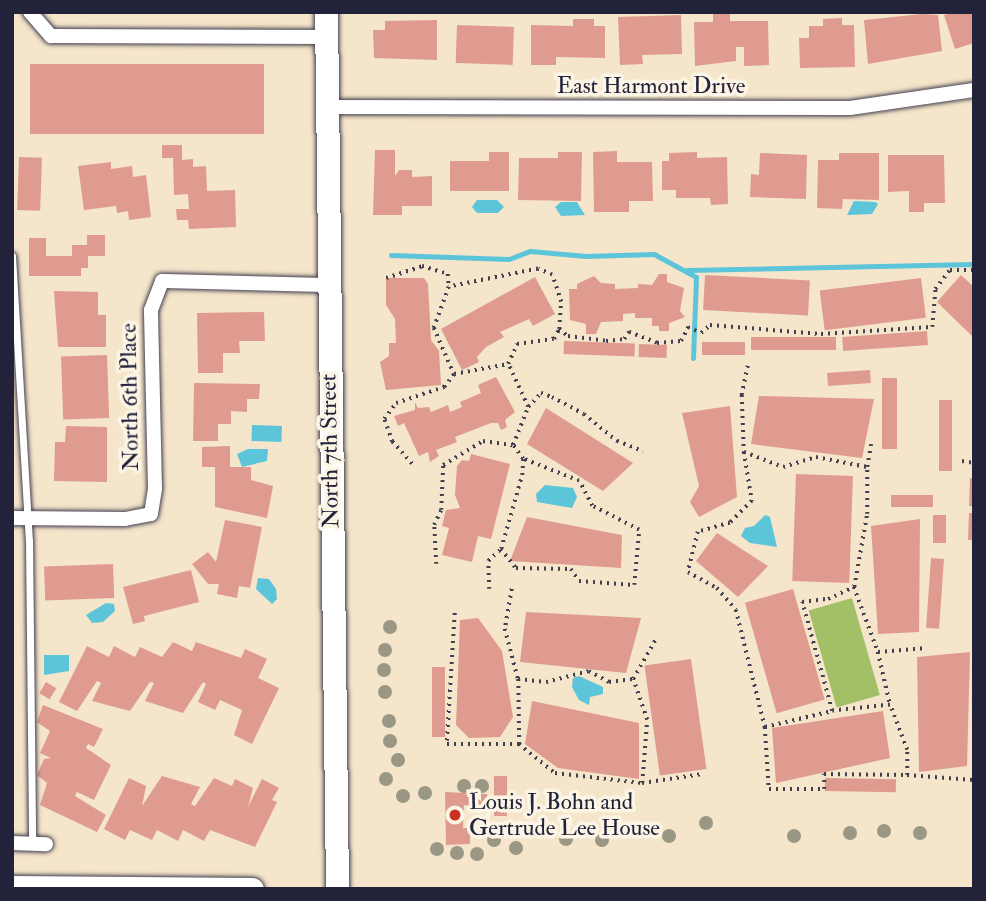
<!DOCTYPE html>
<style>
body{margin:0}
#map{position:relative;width:986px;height:901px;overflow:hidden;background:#f5e5ca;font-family:"IM FELL Double Pica",serif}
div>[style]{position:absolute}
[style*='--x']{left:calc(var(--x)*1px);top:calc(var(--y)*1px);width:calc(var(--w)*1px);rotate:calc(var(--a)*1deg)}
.green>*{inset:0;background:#a4c067;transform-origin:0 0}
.water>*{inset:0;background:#5dc5da;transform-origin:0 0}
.stream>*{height:5px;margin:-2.5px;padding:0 2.5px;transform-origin:2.5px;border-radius:2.5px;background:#5dc5da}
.building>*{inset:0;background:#df9b90;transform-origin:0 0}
.path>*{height:3.5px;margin-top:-1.75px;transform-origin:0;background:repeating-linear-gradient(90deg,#423f50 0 2px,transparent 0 7px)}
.roads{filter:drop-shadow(0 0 2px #423f50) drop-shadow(0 0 2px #423f50)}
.lane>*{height:7px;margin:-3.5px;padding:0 3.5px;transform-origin:3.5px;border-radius:3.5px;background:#fff}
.street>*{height:14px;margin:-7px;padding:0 7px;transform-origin:7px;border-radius:7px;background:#fff}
.primary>*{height:23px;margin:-11.5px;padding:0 11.5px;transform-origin:11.5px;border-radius:11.5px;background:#fff}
.trees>*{width:14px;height:14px;margin:-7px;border-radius:50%;background:#9a9884}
.dots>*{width:19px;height:19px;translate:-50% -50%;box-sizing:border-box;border:4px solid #fcf5e5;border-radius:50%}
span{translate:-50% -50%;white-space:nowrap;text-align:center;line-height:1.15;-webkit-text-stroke:7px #fcf5e5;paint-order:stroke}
.street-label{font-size:23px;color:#22223b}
.poi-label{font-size:23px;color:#22223b}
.left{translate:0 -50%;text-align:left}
.frame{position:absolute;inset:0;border:14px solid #22223b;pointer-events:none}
</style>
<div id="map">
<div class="green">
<div style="left:852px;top:598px;width:101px;height:45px;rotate:74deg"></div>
</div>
<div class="water">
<div style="clip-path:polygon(477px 200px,497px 200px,504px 207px,498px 213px,477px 213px,472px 207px)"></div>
<div style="clip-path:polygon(854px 201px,875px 202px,878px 204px,872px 214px,847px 215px)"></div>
<div style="clip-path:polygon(561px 202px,577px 202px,585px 215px,561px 216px,555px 207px)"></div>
<div style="left:252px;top:425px;width:30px;height:16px;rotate:2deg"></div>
<div style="clip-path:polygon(248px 449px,268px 449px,267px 461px,242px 467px,237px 454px)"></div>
<div style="clip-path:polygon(545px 485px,573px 488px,577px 497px,572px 508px,537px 502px,536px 494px)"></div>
<div style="clip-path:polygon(765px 515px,770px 517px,777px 547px,750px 543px,741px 536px,745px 528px,754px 526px)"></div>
<div style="clip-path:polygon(258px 578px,269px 579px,276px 589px,277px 599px,272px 604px,256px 589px)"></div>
<div style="clip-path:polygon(106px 603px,114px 604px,115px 611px,103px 622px,92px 623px,86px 615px)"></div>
<div style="clip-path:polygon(44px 655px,69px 655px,69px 671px,44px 675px)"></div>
<div style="clip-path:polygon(579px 676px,603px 687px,603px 694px,590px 697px,589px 705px,579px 700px,572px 687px,573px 678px)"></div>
</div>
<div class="stream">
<div style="--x:391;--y:255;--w:118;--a:1.9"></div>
<div style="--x:509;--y:259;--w:22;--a:-21"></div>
<div style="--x:530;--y:251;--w:56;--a:5.1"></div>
<div style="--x:586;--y:256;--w:68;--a:-1.7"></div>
<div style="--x:654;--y:254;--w:48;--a:28.7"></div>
<div style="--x:696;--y:277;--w:81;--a:92.1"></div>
<div style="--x:687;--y:270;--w:287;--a:-1.2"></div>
</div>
<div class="building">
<div style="clip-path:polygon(713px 12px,730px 12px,730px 21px,768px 21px,769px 65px,744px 66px,744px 47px,736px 47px,736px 61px,695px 66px,694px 22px,713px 22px)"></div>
<div style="clip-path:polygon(954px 12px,974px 12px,974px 43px,955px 49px,944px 15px)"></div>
<div style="clip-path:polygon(922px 14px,938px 15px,942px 51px,868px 64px,864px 20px)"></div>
<div style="clip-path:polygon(681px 15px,682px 54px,642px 55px,643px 64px,620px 65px,618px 17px)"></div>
<div style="clip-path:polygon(842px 18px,842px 25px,854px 25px,855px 67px,800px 68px,799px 38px,809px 38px,809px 26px,823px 26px,823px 19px)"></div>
<div style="clip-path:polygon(573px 19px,594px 19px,594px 26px,605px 26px,605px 58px,556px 57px,556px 65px,531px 65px,531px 25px,573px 26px)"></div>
<div style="clip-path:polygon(437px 20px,437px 60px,374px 58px,373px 30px,385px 30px,385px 21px)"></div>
<div style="left:457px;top:25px;width:57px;height:38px;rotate:2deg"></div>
<div style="left:30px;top:64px;width:234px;height:70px"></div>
<div style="clip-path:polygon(162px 145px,182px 145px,182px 160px,193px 159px,193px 167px,206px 166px,207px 191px,235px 190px,236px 227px,189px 229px,188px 220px,177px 220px,176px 209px,189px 209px,188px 194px,174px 195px,173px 158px,162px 158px)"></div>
<div style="clip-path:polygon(375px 150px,395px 150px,395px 176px,399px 170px,412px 170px,412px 177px,432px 176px,432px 206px,402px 206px,402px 215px,373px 215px)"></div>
<div style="clip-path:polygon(617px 151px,617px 162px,652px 162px,653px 201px,629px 201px,629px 212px,594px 212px,593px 152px)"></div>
<div style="clip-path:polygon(489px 152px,509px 152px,509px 191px,450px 191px,450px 161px,489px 161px)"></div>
<div style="clip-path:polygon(558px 152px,582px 152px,581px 201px,518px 200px,519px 158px,558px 158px)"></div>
<div style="clip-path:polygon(697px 152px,697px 158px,727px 157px,728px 204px,711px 205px,710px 198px,676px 198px,676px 190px,662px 190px,662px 161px,669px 161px,669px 153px)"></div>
<div style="clip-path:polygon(760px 153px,807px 155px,806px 199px,750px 197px,751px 174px,759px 175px)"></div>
<div style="clip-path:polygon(839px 153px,879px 153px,879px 200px,843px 199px,842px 209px,817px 208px,818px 160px,839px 160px)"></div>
<div style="clip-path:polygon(888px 155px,944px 155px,945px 203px,924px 203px,924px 212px,909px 212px,909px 191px,888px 192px)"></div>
<div style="left:19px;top:157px;width:23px;height:53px;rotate:2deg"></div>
<div style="clip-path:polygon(111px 162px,111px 169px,132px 166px,133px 177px,146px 175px,151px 217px,129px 220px,128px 211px,117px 213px,116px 206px,84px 210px,78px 166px)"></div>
<div style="clip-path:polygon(87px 235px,105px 235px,105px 256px,88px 256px,88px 268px,81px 268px,81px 276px,29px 276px,29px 238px,46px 238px,46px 256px,72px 256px,72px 245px,87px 245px)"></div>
<div style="clip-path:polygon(659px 274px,667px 274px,667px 282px,684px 288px,680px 311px,685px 317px,669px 323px,669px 331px,659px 331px,659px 326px,652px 326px,652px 318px,635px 318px,635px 313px,623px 314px,623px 321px,601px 322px,596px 334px,586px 334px,586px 324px,570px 320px,569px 289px,577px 289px,577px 284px,594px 276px,601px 283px,615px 284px,615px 289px,638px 288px,638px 284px,652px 285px)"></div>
<div style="left:705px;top:275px;width:105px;height:35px;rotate:3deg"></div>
<div style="clip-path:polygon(961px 275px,974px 287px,974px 338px,937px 302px)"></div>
<div style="clip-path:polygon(535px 277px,555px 314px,533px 326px,529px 319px,500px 332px,504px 337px,486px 347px,477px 357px,479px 362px,462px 370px,441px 329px)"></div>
<div style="clip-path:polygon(386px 278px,424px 278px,428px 284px,431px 340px,439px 351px,441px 385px,386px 390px,380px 362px,389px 356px,389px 343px,396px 343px,395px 319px,386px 305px)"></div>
<div style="left:921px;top:278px;width:40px;height:102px;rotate:83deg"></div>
<div style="clip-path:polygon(54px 291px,98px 292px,98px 315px,106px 315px,106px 347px,58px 347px)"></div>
<div style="clip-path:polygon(264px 312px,265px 341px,239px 341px,240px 353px,223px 353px,223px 373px,198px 373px,197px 313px)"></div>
<div style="left:927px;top:331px;width:14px;height:85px;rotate:86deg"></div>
<div style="left:836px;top:337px;width:13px;height:85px;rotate:90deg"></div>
<div style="left:564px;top:341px;width:71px;height:13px;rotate:2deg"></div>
<div style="left:745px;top:342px;width:13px;height:43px;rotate:90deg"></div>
<div style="left:639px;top:344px;width:28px;height:13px;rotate:2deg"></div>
<div style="left:107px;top:355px;width:63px;height:46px;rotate:88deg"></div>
<div style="left:870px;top:370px;width:13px;height:43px;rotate:86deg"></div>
<div style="clip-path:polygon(496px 377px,515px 412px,505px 420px,507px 427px,501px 430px,498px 423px,491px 423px,455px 437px,457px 442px,436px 450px,439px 456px,430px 462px,428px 452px,419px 456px,404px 423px,398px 426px,394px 416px,415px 410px,415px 402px,418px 408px,429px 407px,431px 412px,448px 405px,450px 412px,462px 407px,460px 402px,481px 393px,478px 385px)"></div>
<div style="left:882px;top:378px;width:15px;height:71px"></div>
<div style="clip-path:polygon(194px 383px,260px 384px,259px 399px,247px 399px,247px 412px,231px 411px,231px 424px,218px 424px,218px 441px,193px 441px)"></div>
<div style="clip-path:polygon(759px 396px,874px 399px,862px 458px,751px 444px)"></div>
<div style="left:939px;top:400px;width:13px;height:71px"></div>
<div style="clip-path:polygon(730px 406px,737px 497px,699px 517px,690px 502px,699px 486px,682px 413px)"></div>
<div style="clip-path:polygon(546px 408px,633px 463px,603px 491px,527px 444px)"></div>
<div style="clip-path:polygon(66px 426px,107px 427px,107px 482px,54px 481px,55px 442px,65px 442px)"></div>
<div style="clip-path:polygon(230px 446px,230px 467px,251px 467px,251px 480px,273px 486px,267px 518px,215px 507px,215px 467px,202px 467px,202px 447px)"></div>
<div style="clip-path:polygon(471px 454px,510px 464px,491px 539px,478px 536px,472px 562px,442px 555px,449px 528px,442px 526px,446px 510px,460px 508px,455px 495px,457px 466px,462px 460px,469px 461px)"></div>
<div style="left:796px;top:474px;width:57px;height:107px;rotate:2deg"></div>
<div style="clip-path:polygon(970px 478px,974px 479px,974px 506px,969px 506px)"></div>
<div style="left:891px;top:495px;width:42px;height:12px"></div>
<div style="clip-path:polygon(969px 513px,974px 513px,974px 540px,968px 540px)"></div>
<div style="left:933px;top:515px;width:13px;height:28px"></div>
<div style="clip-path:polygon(527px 517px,622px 535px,621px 568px,510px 561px)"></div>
<div style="clip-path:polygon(920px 519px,919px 632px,878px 634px,871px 526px)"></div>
<div style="clip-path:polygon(225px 520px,262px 527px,250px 588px,239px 586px,237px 598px,217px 594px,219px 584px,208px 584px,192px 564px,208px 552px,216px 562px)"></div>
<div style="clip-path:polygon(717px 533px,768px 566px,738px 597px,696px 561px)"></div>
<div style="left:931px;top:558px;width:13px;height:70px;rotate:4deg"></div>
<div style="left:113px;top:564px;width:34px;height:69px;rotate:88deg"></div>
<div style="clip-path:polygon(191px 570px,199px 602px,144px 616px,145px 621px,133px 624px,123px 587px)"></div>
<div style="left:793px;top:589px;width:115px;height:50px;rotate:74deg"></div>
<div style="clip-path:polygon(526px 612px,641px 618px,626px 673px,520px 662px)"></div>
<div style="clip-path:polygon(478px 618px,502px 651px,513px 717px,500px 737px,469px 738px,456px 725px,460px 620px)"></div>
<div style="clip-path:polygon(173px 642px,192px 651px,196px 642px,241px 658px,245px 649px,267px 659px,258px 678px,279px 688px,252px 744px,234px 735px,242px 710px,220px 700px,215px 710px,198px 702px,206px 684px,203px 682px,183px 713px,145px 701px,154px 683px,150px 682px,130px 711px,92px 701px,101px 683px,97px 681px,77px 711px,59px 702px,87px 646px,109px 657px,114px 646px,135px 657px,140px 647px,162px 657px)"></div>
<div style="clip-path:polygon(970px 652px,967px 766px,919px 772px,917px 657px)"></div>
<div style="left:691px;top:659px;width:111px;height:47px;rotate:82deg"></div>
<div style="left:432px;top:667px;width:13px;height:70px"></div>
<div style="left:46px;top:682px;width:12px;height:13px;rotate:31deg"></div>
<div style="clip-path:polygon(532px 701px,639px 723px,639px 779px,558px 768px,525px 744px)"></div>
<div style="clip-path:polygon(43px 705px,103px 729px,94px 747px,88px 744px,86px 748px,111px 765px,94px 800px,77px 792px,75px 796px,106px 815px,97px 832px,40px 805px,47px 783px,37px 775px,44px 759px,51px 758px,40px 753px,50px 731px,37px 722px)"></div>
<div style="clip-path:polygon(883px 711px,890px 758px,776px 783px,772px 728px)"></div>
<div style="clip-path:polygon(162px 776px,200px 787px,191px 804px,195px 806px,214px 778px,232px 786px,235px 779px,253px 788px,248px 807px,262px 779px,279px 788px,272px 800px,277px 802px,255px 847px,210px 830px,204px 841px,183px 830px,178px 841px,157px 830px,152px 840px,130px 830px,125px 840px,104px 829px,129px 778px,146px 786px,142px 806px)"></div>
<div style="left:494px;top:776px;width:13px;height:40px"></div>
<div style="left:825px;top:778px;width:71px;height:13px;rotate:1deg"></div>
<div style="clip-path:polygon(445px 792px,487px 794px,488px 808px,464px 805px,463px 828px,470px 828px,470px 844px,446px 845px)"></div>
</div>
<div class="path">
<div style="--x:386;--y:278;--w:38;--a:-18"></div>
<div style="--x:422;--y:266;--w:27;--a:17"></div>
<div style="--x:448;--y:274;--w:13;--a:86"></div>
<div style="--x:449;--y:287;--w:44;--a:110.1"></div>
<div style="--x:434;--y:328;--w:50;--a:66.5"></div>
<div style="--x:454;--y:374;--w:55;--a:-10.5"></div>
<div style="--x:508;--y:364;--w:22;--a:-66"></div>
<div style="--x:517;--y:344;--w:37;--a:-8"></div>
<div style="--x:554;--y:339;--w:11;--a:-63"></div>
<div style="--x:559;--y:329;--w:27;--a:-86"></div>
<div style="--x:561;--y:302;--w:28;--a:-108"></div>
<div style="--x:552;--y:275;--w:15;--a:-157"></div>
<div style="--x:538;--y:269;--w:91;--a:168.6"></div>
<div style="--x:559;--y:329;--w:11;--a:38"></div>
<div style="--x:568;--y:336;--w:38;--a:7"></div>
<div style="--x:606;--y:341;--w:18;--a:-6"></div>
<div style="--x:624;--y:339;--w:9;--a:-54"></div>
<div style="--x:629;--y:332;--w:30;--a:21"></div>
<div style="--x:657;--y:343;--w:24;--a:-5"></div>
<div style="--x:681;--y:341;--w:16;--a:-63"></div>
<div style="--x:688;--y:327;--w:14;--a:25"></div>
<div style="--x:701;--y:333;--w:12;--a:-42"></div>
<div style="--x:710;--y:325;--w:111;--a:4.6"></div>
<div style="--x:821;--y:334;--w:111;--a:-3.6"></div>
<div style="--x:932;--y:327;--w:38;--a:-85"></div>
<div style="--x:935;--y:289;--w:24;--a:-52"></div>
<div style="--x:950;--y:270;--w:24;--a:0"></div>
<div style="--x:748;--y:366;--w:30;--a:102"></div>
<div style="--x:742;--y:395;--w:57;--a:88"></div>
<div style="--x:744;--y:452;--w:42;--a:21"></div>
<div style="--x:783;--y:467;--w:34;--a:-17"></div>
<div style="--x:816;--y:457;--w:52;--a:11.1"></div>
<div style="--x:867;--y:467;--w:23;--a:-80"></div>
<div style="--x:528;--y:407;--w:19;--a:-47"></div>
<div style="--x:541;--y:393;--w:12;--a:20"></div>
<div style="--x:552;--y:397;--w:36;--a:28"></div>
<div style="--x:584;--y:414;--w:43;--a:39.3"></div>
<div style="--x:617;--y:441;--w:28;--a:21"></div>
<div style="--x:744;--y:452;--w:50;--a:80.7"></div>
<div style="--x:752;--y:501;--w:31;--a:135"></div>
<div style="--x:730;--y:523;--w:33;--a:164"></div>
<div style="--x:698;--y:532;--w:41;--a:104"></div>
<div style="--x:688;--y:572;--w:33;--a:29"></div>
<div style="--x:717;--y:588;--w:29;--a:49"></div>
<div style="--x:736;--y:610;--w:121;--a:76.1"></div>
<div style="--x:765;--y:727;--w:69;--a:-13.4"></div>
<div style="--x:832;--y:711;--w:113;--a:-105.4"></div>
<div style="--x:802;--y:602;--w:26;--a:-7"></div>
<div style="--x:828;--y:599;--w:29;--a:-25"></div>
<div style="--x:854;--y:587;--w:74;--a:-79.9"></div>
<div style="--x:867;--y:514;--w:47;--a:-90"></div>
<div style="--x:962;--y:461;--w:12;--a:9"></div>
<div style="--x:412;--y:464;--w:30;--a:-132"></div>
<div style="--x:392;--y:442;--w:24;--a:-109"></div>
<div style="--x:384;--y:419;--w:20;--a:-53"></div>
<div style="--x:396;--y:403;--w:51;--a:-18.4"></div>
<div style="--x:444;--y:387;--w:16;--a:-52"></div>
<div style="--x:501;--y:549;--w:24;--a:52"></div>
<div style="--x:516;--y:568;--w:55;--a:1"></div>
<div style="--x:571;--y:569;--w:14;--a:56"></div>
<div style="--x:579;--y:581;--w:55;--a:4.2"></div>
<div style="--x:634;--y:585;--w:55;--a:-84.8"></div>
<div style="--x:639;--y:530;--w:53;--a:-152.9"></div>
<div style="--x:592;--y:506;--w:28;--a:-117"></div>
<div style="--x:579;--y:481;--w:60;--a:-158.6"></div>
<div style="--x:436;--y:564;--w:39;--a:-93"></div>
<div style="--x:434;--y:525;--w:17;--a:-65"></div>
<div style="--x:441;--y:510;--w:45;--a:-87.5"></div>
<div style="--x:443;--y:465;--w:47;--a:-31"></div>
<div style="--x:483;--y:441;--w:30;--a:8"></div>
<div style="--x:513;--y:445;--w:41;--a:-68.5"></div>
<div style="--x:528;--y:407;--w:47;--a:-114.9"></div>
<div style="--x:854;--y:587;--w:69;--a:69.7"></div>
<div style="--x:878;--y:652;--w:49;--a:-4.7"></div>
<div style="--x:489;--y:589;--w:28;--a:-92"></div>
<div style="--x:488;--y:561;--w:18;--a:-43"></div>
<div style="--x:501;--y:549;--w:77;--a:-74.2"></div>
<div style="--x:522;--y:475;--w:16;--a:-86"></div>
<div style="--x:523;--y:459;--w:17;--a:-126"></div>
<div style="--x:512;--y:589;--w:41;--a:99.9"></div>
<div style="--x:505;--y:629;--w:52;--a:75.4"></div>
<div style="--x:455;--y:613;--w:131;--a:93.5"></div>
<div style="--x:447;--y:744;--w:72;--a:0"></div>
<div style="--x:519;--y:744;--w:46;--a:38.9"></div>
<div style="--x:555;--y:773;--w:88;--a:6.6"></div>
<div style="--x:642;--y:783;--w:61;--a:-8.5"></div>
<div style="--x:878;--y:652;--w:53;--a:77"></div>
<div style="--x:765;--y:727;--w:62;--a:86.3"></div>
<div style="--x:769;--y:789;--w:55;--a:0"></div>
<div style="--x:824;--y:789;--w:15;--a:-90"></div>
<div style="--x:824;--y:774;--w:83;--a:0.7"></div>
<div style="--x:907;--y:775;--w:25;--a:-90"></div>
<div style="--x:907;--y:750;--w:48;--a:-110.7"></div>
<div style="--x:890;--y:705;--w:58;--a:174.1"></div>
<div style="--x:519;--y:744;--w:65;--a:-90.9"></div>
<div style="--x:518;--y:679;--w:28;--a:6"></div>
<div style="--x:546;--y:682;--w:44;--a:-14.3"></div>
<div style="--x:589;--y:671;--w:23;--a:29"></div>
<div style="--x:609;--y:682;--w:24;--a:-7"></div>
<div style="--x:907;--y:775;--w:67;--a:4.3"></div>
<div style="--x:642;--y:783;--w:63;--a:-85.5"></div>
<div style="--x:647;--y:720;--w:43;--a:-108.9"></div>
<div style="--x:633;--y:679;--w:46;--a:-60.1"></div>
</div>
<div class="roads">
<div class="lane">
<div style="--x:12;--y:256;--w:286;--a:86.6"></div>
<div style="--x:29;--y:541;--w:303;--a:89.4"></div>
</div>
<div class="street">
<div style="--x:30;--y:12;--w:32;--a:49"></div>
<div style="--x:51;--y:36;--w:275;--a:0.2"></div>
<div style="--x:326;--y:107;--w:524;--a:0.11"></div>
<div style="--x:850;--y:108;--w:125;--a:-8.3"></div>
<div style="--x:12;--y:518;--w:113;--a:0.5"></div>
<div style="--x:125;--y:519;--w:26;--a:-11"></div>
<div style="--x:151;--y:514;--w:25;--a:-81"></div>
<div style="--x:155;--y:489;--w:179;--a:-91.3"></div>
<div style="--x:151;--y:310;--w:31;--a:-69"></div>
<div style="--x:162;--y:281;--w:165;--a:1.4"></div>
<div style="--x:12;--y:843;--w:34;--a:2"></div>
</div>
<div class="primary">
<div style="--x:326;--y:12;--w:877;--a:89.28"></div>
<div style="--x:12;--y:887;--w:240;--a:0.5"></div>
</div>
</div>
<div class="trees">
<div style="left:390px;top:627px"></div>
<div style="left:385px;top:650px"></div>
<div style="left:384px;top:670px"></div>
<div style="left:385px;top:692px"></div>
<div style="left:389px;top:721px"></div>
<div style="left:390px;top:741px"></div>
<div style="left:398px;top:760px"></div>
<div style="left:386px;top:779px"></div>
<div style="left:464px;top:786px"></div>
<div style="left:482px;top:786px"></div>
<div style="left:425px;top:793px"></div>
<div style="left:403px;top:796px"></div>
<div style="left:706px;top:823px"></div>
<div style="left:636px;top:830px"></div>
<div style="left:884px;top:831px"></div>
<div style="left:850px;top:833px"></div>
<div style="left:920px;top:833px"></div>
<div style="left:669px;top:836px"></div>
<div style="left:794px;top:836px"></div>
<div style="left:566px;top:839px"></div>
<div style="left:494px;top:840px"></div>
<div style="left:602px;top:840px"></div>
<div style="left:516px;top:848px"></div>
<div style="left:437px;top:849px"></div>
<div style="left:457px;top:853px"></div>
<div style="left:477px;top:854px"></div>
</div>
<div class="dots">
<div style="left:455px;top:815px;background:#c8321e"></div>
</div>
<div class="street-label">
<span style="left:651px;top:86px">East Harmont Drive</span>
<span style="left:130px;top:397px;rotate:-91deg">North 6th Place</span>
<span style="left:330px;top:451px;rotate:-91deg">North 7th Street</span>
</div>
<div class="poi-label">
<span class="left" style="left:469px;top:815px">Louis J. Bohn and<br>Gertrude Lee House</span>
</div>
<div class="frame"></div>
</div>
